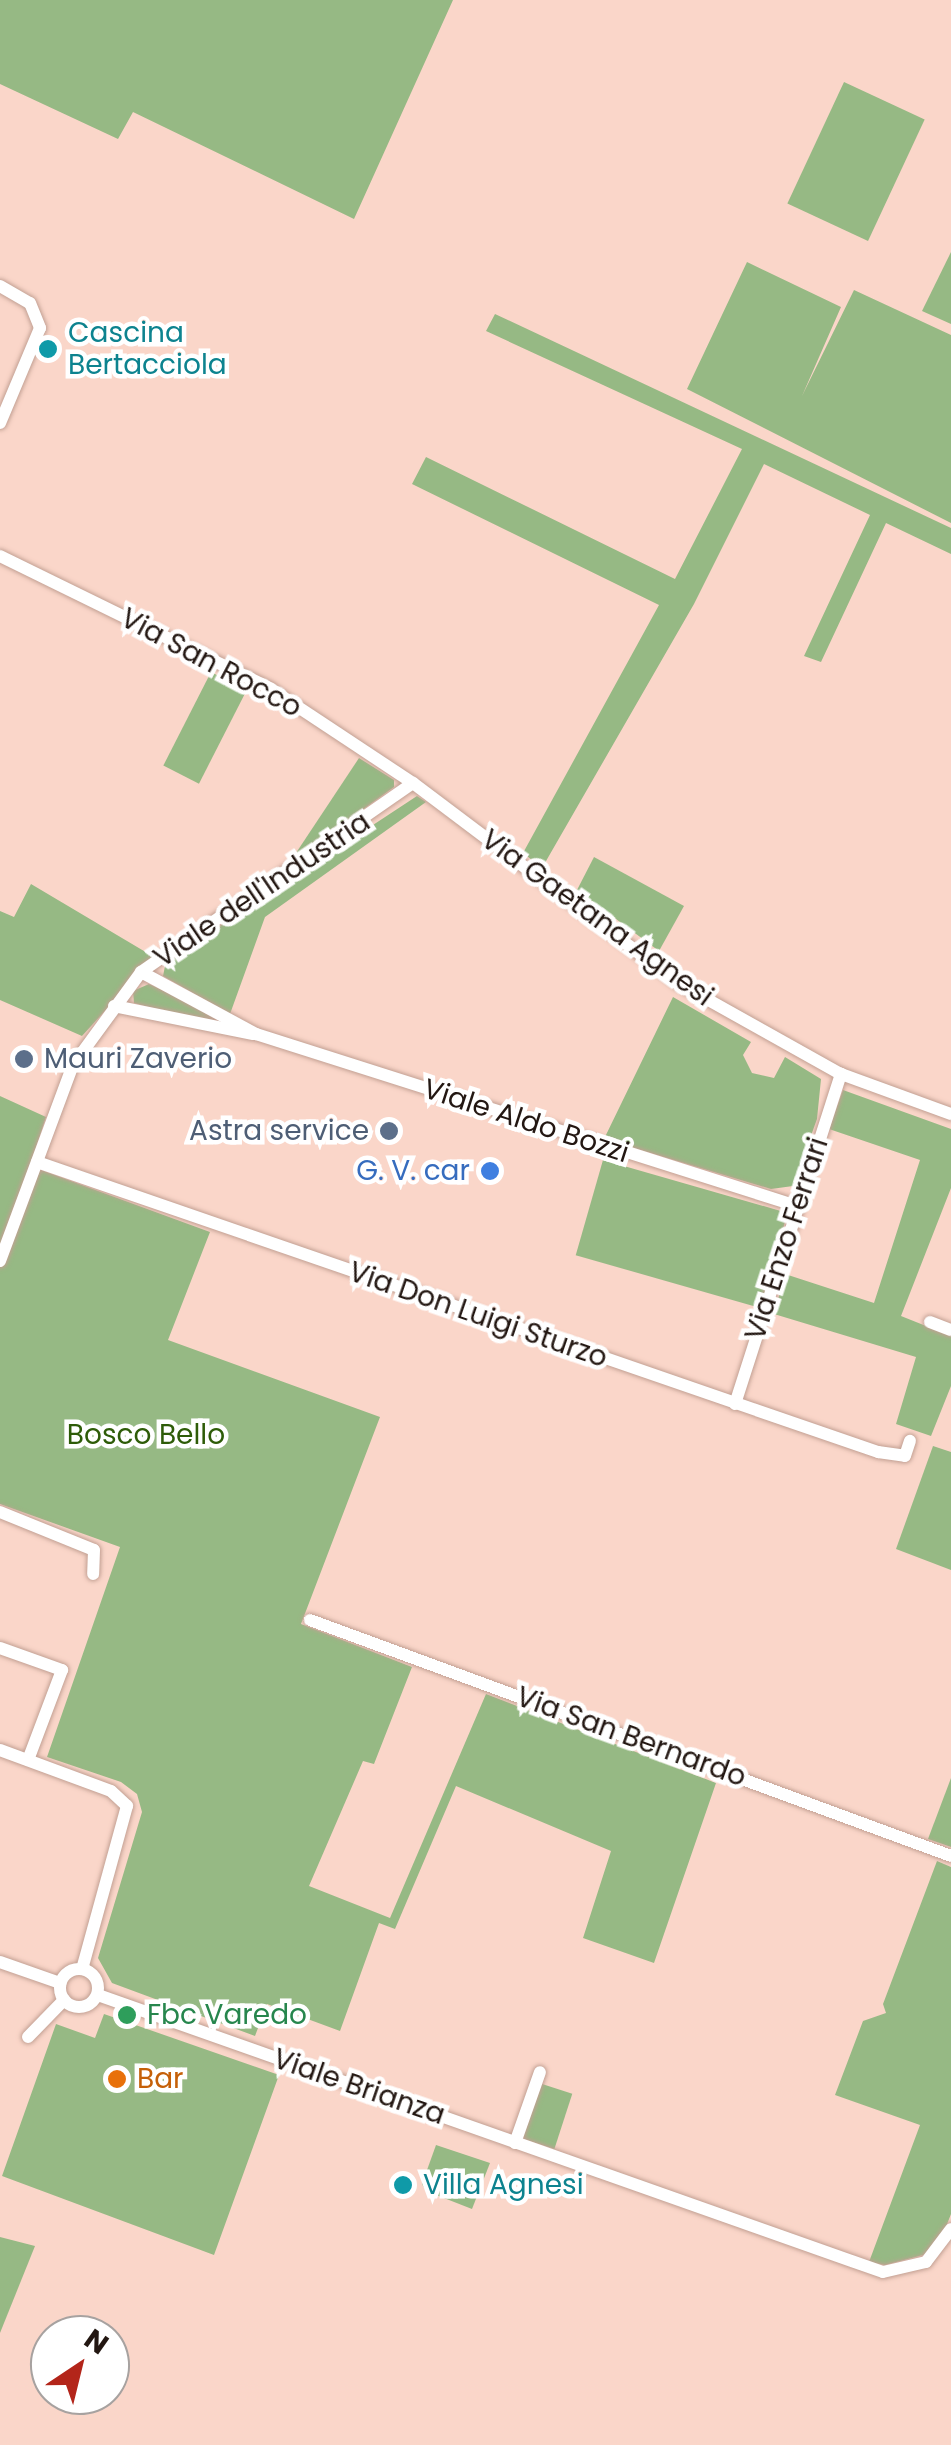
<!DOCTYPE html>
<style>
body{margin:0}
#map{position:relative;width:951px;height:2445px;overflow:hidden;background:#fad6c9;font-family:Poppins,sans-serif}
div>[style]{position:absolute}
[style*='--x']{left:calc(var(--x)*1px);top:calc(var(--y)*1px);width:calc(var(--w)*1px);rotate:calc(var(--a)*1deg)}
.green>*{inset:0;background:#96b984;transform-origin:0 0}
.roads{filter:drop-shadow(0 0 2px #c2a093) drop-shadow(0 0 2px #c2a093)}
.minor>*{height:12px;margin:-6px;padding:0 6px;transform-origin:6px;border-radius:6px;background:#fff}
.minor>.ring{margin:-6px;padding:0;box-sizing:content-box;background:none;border:12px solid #fff;border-radius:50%}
.dots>*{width:28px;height:28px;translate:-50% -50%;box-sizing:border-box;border:5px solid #fff;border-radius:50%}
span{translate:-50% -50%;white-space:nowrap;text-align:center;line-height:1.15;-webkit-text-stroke:9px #fff;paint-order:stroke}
.culture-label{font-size:28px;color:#0d838f}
.left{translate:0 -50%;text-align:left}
.street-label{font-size:28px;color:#231712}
.service-label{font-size:28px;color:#4e5e75}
.right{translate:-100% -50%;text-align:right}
.shop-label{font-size:28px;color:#366cbe}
.park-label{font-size:28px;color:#2e5c08}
.leisure-label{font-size:28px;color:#27864d}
.food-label{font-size:28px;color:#c56008}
.north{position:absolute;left:30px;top:2315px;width:100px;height:100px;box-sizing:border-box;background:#fff;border:2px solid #a7a2a0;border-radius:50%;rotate:35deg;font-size:28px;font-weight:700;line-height:40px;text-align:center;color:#231712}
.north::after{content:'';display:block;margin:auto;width:35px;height:45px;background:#b3251a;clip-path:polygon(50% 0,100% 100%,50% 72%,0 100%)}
</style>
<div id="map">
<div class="green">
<div style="clip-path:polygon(0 0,453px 0,354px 219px,133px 112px,118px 139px,0 84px)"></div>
<div style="left:844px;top:82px;width:89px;height:134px;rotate:25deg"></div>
<div style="clip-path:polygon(951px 252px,951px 324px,922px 311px)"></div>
<div style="clip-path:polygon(747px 262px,841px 307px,802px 396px,854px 290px,951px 335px,951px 523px,687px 389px)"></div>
<div style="clip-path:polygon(495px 314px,951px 528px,951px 554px,886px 523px,821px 662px,804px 656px,870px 515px,764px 464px,694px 604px,542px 868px,523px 853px,659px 605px,412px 484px,426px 457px,675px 579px,742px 449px,486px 331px)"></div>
<div style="left:211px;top:672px;width:40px;height:105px;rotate:27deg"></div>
<div style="clip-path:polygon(359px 758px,394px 780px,394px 787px,290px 862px)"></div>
<div style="clip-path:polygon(417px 796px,426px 802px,265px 917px,230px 1014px,163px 976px,165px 966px,186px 948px)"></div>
<div style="clip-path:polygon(594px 857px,684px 906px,659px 951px,577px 890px)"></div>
<div style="clip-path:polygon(31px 884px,154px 957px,82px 1036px,0 1000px,0 911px,14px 917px)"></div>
<div style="clip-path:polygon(149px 984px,221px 1017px,218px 1027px,134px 1003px,133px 991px)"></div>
<div style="clip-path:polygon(673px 997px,751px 1042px,743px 1055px,752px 1073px,774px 1078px,785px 1057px,821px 1079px,817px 1119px,793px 1186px,771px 1189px,604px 1139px)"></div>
<div style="clip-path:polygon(843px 1090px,951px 1129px,951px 1188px,901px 1316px,951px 1336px,951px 1386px,931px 1436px,896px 1424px,916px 1357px,774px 1314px,785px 1274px,874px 1303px,920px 1160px,829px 1129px)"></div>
<div style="clip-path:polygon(0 1096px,46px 1117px,30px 1166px,210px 1232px,168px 1340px,380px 1417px,301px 1624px,412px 1667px,374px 1764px,363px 1761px,309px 1886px,390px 1918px,486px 1694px,716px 1783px,654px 1963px,583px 1938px,611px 1851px,456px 1786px,395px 1929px,379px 1923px,340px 2031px,267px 2004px,255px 2036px,112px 1983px,98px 1958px,142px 1812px,137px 1794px,121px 1782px,47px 1757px,120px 1547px,0 1504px)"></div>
<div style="left:603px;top:1160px;width:192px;height:99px;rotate:16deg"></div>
<div style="clip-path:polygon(933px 1446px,951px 1452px,951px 1570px,896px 1549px)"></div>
<div style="clip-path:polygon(951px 1778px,951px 1847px,928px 1839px)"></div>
<div style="clip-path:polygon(937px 1861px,951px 1867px,951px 2214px,940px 2242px,923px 2255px,885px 2265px,869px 2262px,920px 2125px,835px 2095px,863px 2021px,886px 2013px,883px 2004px)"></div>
<div style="clip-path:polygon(104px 2014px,279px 2075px,214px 2255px,2px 2176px,56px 2024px,95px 2038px)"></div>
<div style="left:539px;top:2083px;width:35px;height:58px;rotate:18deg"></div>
<div style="clip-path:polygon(436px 2145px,490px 2163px,472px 2209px,426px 2191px,422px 2184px)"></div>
<div style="clip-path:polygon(0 2237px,35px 2246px,0 2333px)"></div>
</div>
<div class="roads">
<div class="minor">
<div style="--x:0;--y:286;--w:34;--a:30"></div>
<div style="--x:30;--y:303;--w:27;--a:68"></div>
<div style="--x:40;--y:328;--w:103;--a:112.8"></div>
<div style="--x:0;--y:556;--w:302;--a:26.1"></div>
<div style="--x:271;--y:689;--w:170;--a:33.5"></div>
<div style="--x:413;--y:783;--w:332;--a:37"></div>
<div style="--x:678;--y:983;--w:187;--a:29.2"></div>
<div style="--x:841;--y:1074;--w:117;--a:20"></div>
<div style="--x:141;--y:972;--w:131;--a:28.3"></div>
<div style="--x:256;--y:1034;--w:568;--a:17.64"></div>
<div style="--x:114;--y:1006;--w:142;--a:11.4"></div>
<div style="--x:37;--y:1162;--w:890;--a:19.03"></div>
<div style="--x:878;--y:1452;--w:27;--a:8"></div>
<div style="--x:905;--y:1456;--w:16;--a:-72"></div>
<div style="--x:0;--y:1261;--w:209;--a:-69.6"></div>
<div style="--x:73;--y:1065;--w:115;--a:-53.8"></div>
<div style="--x:141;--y:972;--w:331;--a:-34.8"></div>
<div style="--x:930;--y:1322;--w:22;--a:21"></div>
<div style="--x:735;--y:1404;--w:347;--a:-72.2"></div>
<div style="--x:0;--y:1512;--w:101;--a:22"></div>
<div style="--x:94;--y:1550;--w:24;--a:92"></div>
<div style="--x:310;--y:1620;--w:683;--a:20.21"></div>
<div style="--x:0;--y:1648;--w:66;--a:19.5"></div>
<div style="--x:62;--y:1670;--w:96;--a:110.7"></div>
<div style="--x:0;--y:1750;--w:118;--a:20.3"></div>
<div style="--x:111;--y:1791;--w:22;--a:43"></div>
<div style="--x:127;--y:1806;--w:169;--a:105.4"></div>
<div style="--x:0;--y:1962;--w:64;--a:19.3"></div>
<div class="ring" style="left:60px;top:1969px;width:26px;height:26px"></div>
<div style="--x:98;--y:1995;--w:832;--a:19.44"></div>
<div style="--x:883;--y:2272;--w:44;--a:-13.1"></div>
<div style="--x:926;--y:2262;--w:41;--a:-52.9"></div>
<div style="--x:28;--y:2037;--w:52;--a:-45.8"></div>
<div style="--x:515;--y:2143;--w:75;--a:-70.6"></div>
</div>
</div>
<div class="dots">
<div style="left:48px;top:349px;background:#0f9aa8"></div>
<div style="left:24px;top:1059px;background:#5c6f8a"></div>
<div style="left:389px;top:1131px;background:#5c6f8a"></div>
<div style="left:490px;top:1171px;background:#3f7fe0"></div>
<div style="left:127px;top:2015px;background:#2e9e5b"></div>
<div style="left:117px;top:2079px;background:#e8710a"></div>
<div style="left:403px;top:2185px;background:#0f9aa8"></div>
</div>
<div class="culture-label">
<span class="left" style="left:68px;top:349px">Cascina<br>Bertacciola</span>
<span class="left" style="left:423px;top:2185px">Villa Agnesi</span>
</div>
<div class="street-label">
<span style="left:211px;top:663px;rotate:28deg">Via San Rocco</span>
<span style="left:262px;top:890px;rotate:-34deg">Viale dell'Industria</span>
<span style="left:597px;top:918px;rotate:36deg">Via Gaetana Agnesi</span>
<span style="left:526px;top:1121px;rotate:18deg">Viale Aldo Bozzi</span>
<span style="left:787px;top:1239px;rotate:-72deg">Via Enzo Ferrari</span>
<span style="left:478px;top:1315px;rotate:19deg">Via Don Luigi Sturzo</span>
<span style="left:631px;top:1737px;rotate:20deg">Via San Bernardo</span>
<span style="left:359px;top:2087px;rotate:19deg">Viale Brianza</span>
</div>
<div class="service-label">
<span class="left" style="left:44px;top:1059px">Mauri Zaverio</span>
<span class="right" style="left:369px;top:1131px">Astra service</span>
</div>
<div class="shop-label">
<span class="right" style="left:470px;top:1171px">G. V. car</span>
</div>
<div class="park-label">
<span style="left:146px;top:1435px">Bosco Bello</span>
</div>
<div class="leisure-label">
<span class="left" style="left:147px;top:2015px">Fbc Varedo</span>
</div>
<div class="food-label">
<span class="left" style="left:137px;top:2079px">Bar</span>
</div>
<div class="north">N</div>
</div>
